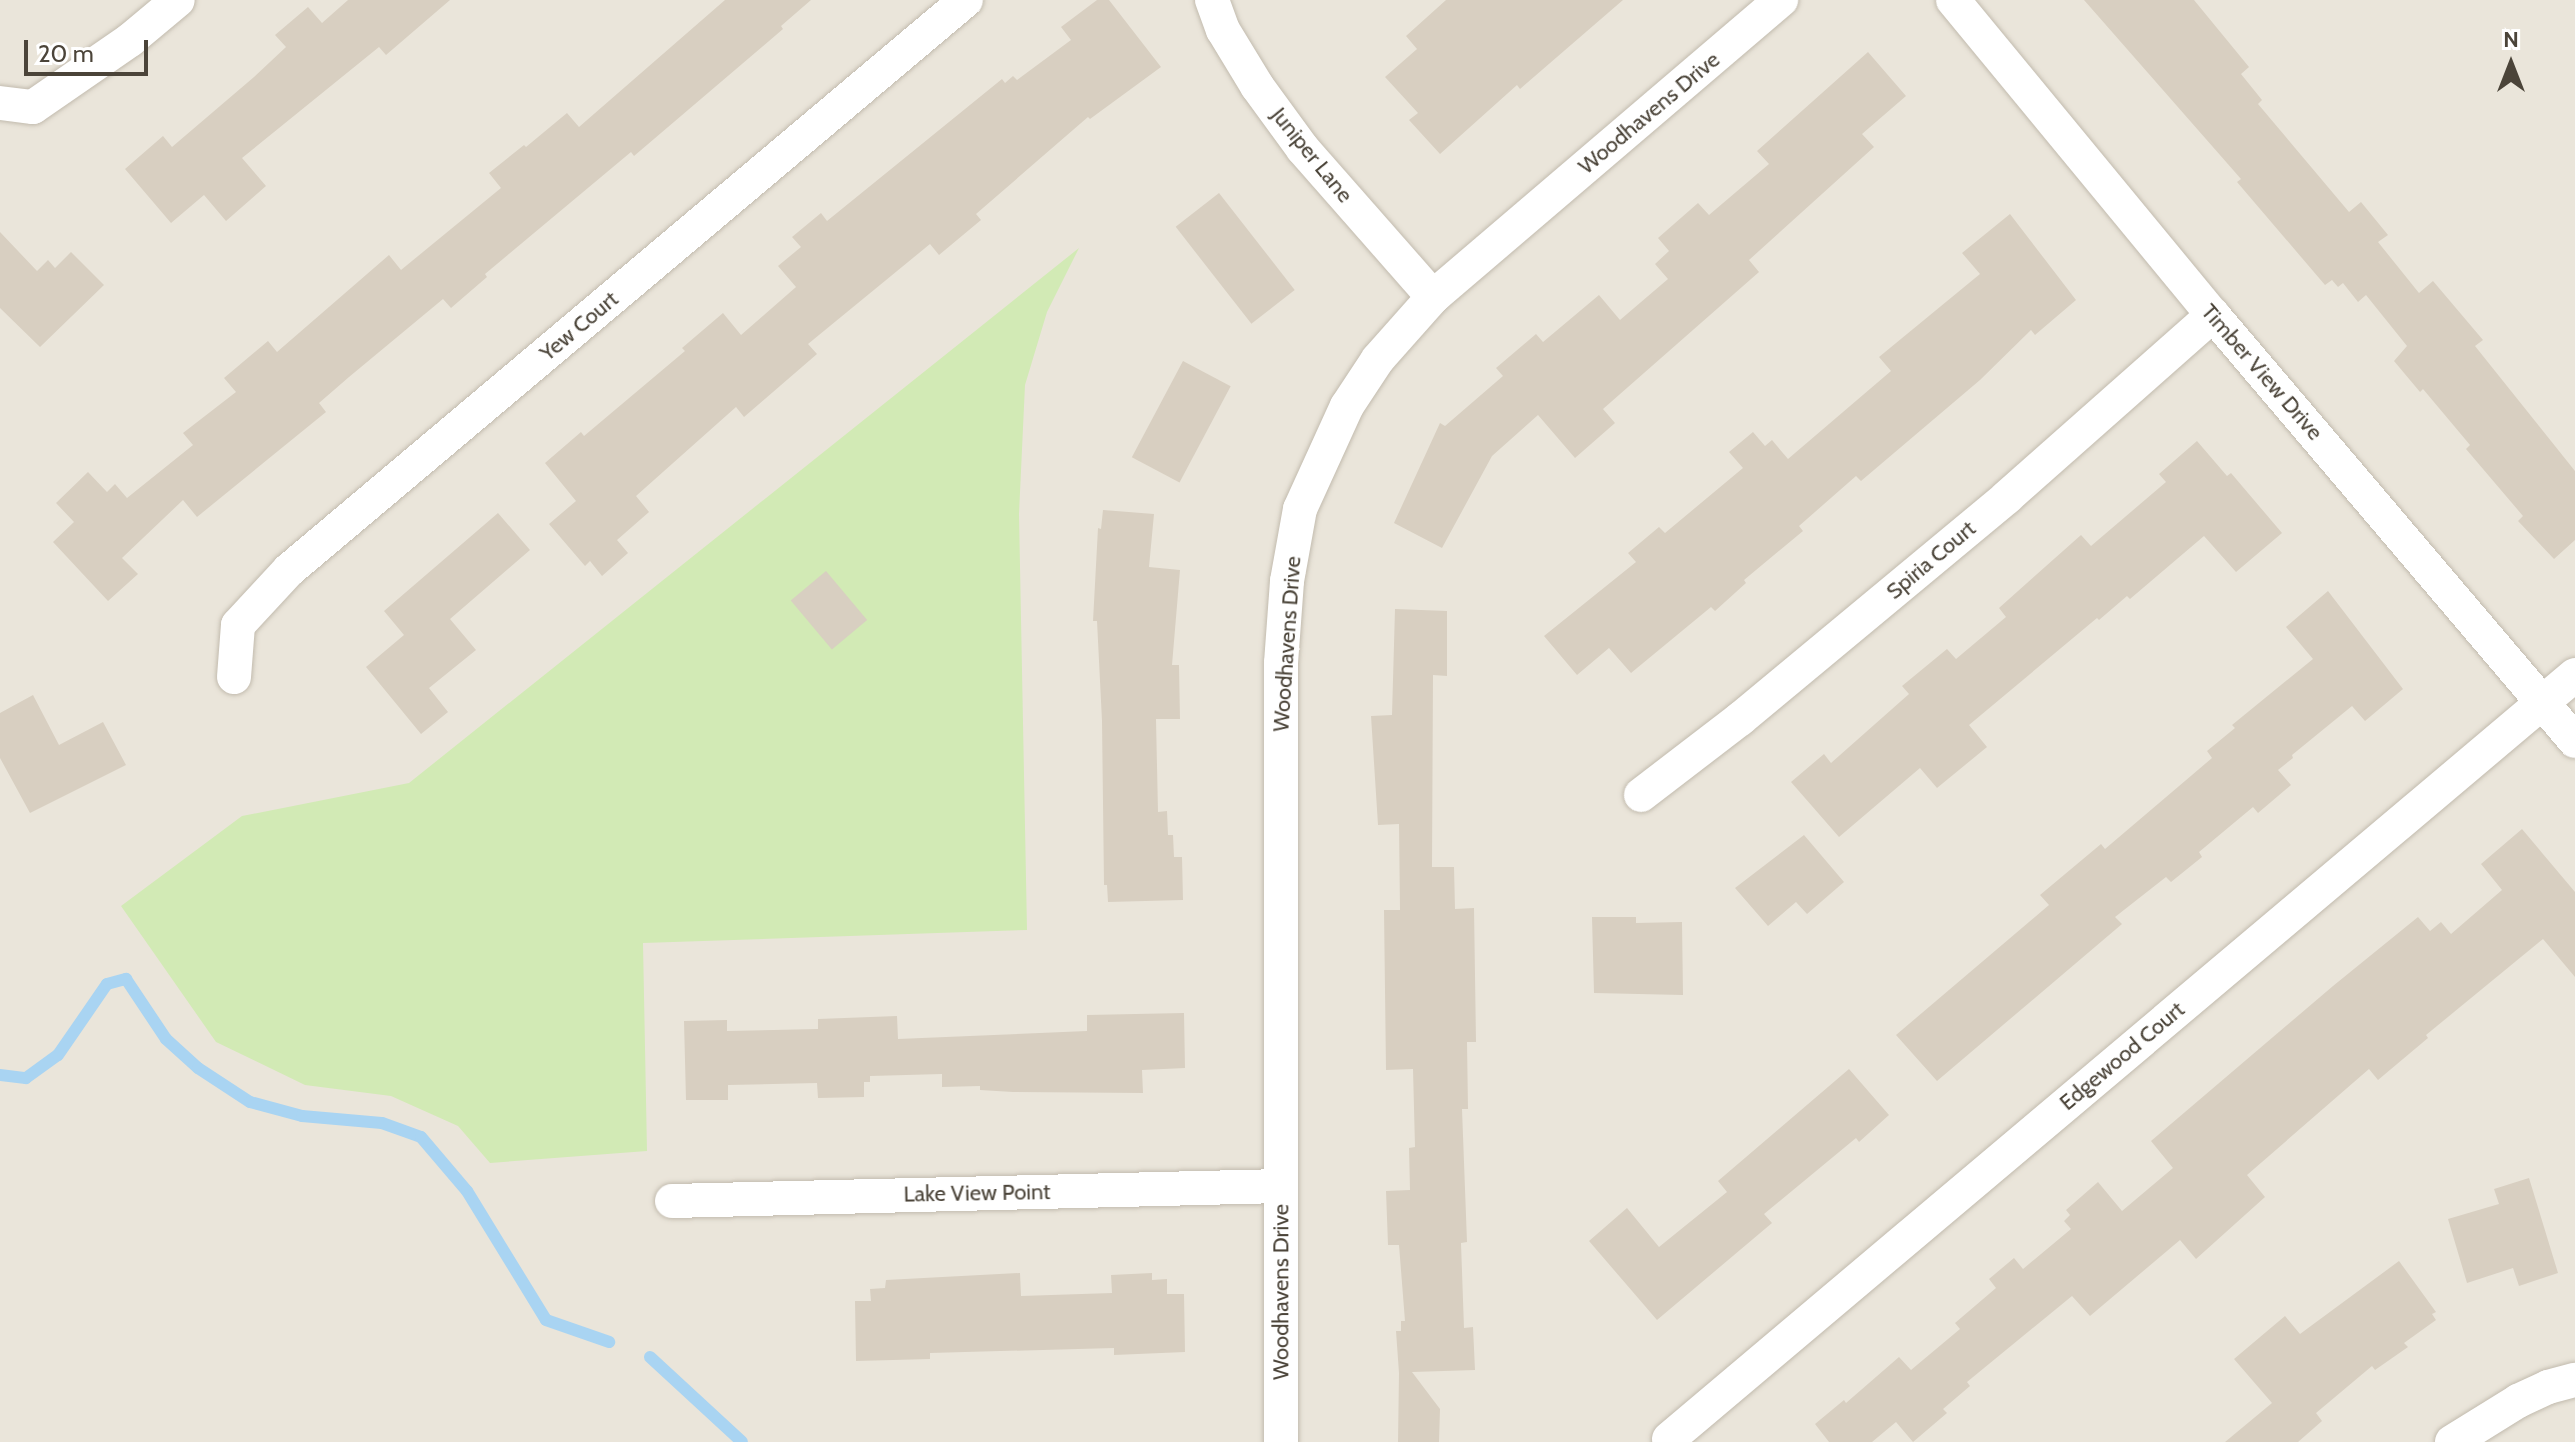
<!DOCTYPE html>
<style>
body{margin:0}
#map{position:relative;width:2575px;height:1442px;overflow:hidden;background:#f6f3ec;font-family:Cabin,sans-serif}
div>[style]{position:absolute}
[style*='--x']{left:calc(var(--x)*1px);top:calc(var(--y)*1px);width:calc(var(--w)*1px);rotate:calc(var(--a)*1deg)}
.residential>*{inset:0;background:#eae5da;transform-origin:0 0}
.green>*{inset:0;background:#d2eab5}
.stream>*{height:12px;margin:-6px;padding:0 6px;transform-origin:6px;border-radius:6px;background:#a9d4f2}
.building>*{inset:0;background:#d8cfc1;transform-origin:0 0}
.roads{filter:drop-shadow(0 0 2px #c2bbae) drop-shadow(0 0 2px #c2bbae)}
.street>*{height:34px;margin:-17px;padding:0 17px;transform-origin:17px;border-radius:17px;background:#fff}
span{translate:-50% -50%;white-space:nowrap;text-align:center;line-height:1.15;-webkit-text-stroke:6px #fff;paint-order:stroke}
.street-label{font-size:22px;color:#4b4439}
.north{position:absolute;left:2471px;top:24px;width:80px;height:80px;-webkit-text-stroke:6px #fff;paint-order:stroke;rotate:0deg;font-size:22px;font-weight:700;line-height:32px;text-align:center;color:#4b4439}
.north::after{content:'';display:block;margin:auto;width:28px;height:36px;background:#4b4439;clip-path:polygon(50% 0,100% 100%,50% 72%,0 100%)}
.scale{position:absolute;left:24px;top:40px;width:124px;height:36px;box-sizing:border-box;border:4px solid #4b4439;border-top:0;padding-left:10px;font-size:24px;line-height:28px;white-space:nowrap;color:#4b4439;-webkit-text-stroke:6px #fff;paint-order:stroke}
</style>
<div id="map">
<div class="residential">
<div style="left:0;top:0;width:2575px;height:1442px"></div>
</div>
<div class="green">
<div style="clip-path:polygon(1079px 248px,1047px 312px,1025px 385px,1019px 514px,1027px 930px,643px 943px,647px 1151px,490px 1163px,458px 1126px,391px 1096px,305px 1085px,216px 1042px,121px 906px,242px 816px,409px 783px)"></div>
</div>
<div class="stream">
<div style="--x:0;--y:1075;--w:26;--a:7"></div>
<div style="--x:26;--y:1078;--w:39;--a:-36"></div>
<div style="--x:58;--y:1055;--w:86;--a:-55.4"></div>
<div style="--x:107;--y:984;--w:20;--a:-15"></div>
<div style="--x:126;--y:979;--w:72;--a:56.3"></div>
<div style="--x:166;--y:1039;--w:43;--a:42.2"></div>
<div style="--x:198;--y:1068;--w:62;--a:33.2"></div>
<div style="--x:250;--y:1102;--w:54;--a:15.1"></div>
<div style="--x:302;--y:1116;--w:80;--a:5"></div>
<div style="--x:382;--y:1123;--w:41;--a:19.7"></div>
<div style="--x:421;--y:1137;--w:71;--a:49.6"></div>
<div style="--x:467;--y:1191;--w:151;--a:58.5"></div>
<div style="--x:546;--y:1320;--w:67;--a:19.2"></div>
<div style="--x:650;--y:1357;--w:125;--a:42.7"></div>
</div>
<div class="building">
<div style="clip-path:polygon(348px 0,450px 0,386px 55px,379px 47px,242px 158px,266px 186px,226px 221px,204px 195px,171px 223px,125px 169px,163px 136px,172px 147px,254px 77px,286px 47px,275px 35px,308px 7px,322px 23px)"></div>
<div style="clip-path:polygon(725px 0,811px 0,781px 26px,783px 29px,634px 156px,631px 152px,485px 274px,487px 277px,451px 308px,443px 299px,349px 377px,319px 403px,326px 412px,197px 517px,183px 500px,122px 558px,138px 574px,108px 601px,53px 542px,74px 522px,56px 503px,88px 472px,107px 492px,115px 484px,127px 498px,193px 445px,183px 433px,236px 392px,224px 378px,268px 341px,277px 352px,389px 255px,401px 270px,501px 188px,489px 173px,524px 145px,526px 147px,567px 113px,579px 127px)"></div>
<div style="clip-path:polygon(1097px 0,1109px 0,1161px 67px,1090px 119px,1088px 117px,976px 214px,981px 220px,939px 255px,930px 244px,808px 344px,817px 354px,744px 417px,736px 407px,636px 496px,649px 512px,617px 540px,628px 553px,602px 576px,590px 561px,585px 566px,549px 524px,576px 501px,545px 463px,581px 432px,584px 436px,685px 351px,682px 348px,723px 313px,741px 335px,796px 287px,778px 266px,801px 247px,792px 237px,821px 213px,827px 221px,1002px 79px,1005px 83px,1013px 76px,1017px 80px,1071px 40px,1061px 27px)"></div>
<div style="clip-path:polygon(1446px 0,1623px 0,1520px 89px,1517px 85px,1440px 154px,1409px 120px,1418px 113px,1385px 77px,1417px 49px,1406px 36px)"></div>
<div style="clip-path:polygon(2084px 0,2194px 0,2249px 67px,2241px 74px,2262px 100px,2258px 104px,2349px 212px,2361px 202px,2388px 235px,2378px 242px,2419px 293px,2433px 281px,2483px 340px,2475px 346px,2575px 471px,2575px 540px,2554px 559px,2518px 521px,2523px 516px,2466px 449px,2470px 445px,2423px 389px,2420px 392px,2394px 361px,2407px 346px,2366px 295px,2358px 302px,2343px 283px,2338px 287px,2332px 280px,2325px 285px,2237px 182px,2241px 179px)"></div>
<div style="clip-path:polygon(1868px 52px,1906px 96px,1862px 134px,1874px 147px,1749px 260px,1759px 272px,1603px 409px,1615px 423px,1575px 458px,1538px 415px,1492px 456px,1442px 548px,1394px 523px,1440px 423px,1445px 426px,1503px 376px,1496px 368px,1536px 334px,1543px 342px,1599px 295px,1620px 320px,1668px 279px,1655px 264px,1669px 251px,1658px 238px,1698px 203px,1709px 215px,1769px 164px,1757px 151px)"></div>
<div style="left:1219px;top:193px;width:123px;height:55px;rotate:52deg"></div>
<div style="clip-path:polygon(2010px 214px,2076px 300px,2035px 335px,2031px 330px,1980px 380px,1861px 481px,1856px 476px,1799px 526px,1803px 531px,1744px 580px,1746px 583px,1715px 611px,1711px 607px,1631px 673px,1609px 648px,1577px 675px,1544px 636px,1636px 562px,1628px 553px,1659px 527px,1665px 533px,1743px 468px,1729px 452px,1753px 432px,1765px 446px,1772px 440px,1788px 459px,1891px 371px,1879px 357px,1980px 274px,1962px 253px)"></div>
<div style="clip-path:polygon(0 232px,37px 271px,48px 260px,55px 268px,71px 252px,104px 285px,40px 347px,0 308px)"></div>
<div style="left:1183px;top:361px;width:54px;height:109px;rotate:28deg"></div>
<div style="clip-path:polygon(2197px 441px,2227px 476px,2231px 473px,2282px 533px,2236px 572px,2204px 536px,2130px 599px,2127px 596px,2099px 620px,2097px 618px,1969px 725px,1987px 747px,1937px 788px,1920px 768px,1839px 837px,1791px 782px,1824px 754px,1831px 763px,1909px 694px,1902px 686px,1947px 649px,1956px 659px,2006px 617px,1999px 608px,2081px 535px,2091px 546px,2166px 482px,2159px 474px)"></div>
<div style="clip-path:polygon(1103px 510px,1154px 514px,1149px 567px,1180px 570px,1172px 665px,1179px 665px,1180px 719px,1156px 719px,1158px 812px,1167px 811px,1168px 835px,1173px 835px,1174px 857px,1182px 857px,1183px 900px,1108px 902px,1107px 885px,1104px 885px,1102px 721px,1097px 621px,1093px 621px,1098px 528px,1101px 529px)"></div>
<div style="clip-path:polygon(498px 513px,530px 550px,450px 619px,476px 650px,429px 688px,448px 712px,421px 734px,366px 667px,404px 635px,384px 611px)"></div>
<div style="left:826px;top:571px;width:64px;height:46px;rotate:50deg"></div>
<div style="clip-path:polygon(2328px 591px,2403px 689px,2365px 721px,2352px 706px,2292px 755px,2293px 758px,2278px 770px,2291px 785px,2258px 813px,2253px 807px,2199px 852px,2202px 857px,2171px 882px,2166px 877px,2115px 917px,2122px 924px,1937px 1081px,1896px 1035px,2049px 905px,2040px 895px,2101px 844px,2105px 849px,2212px 758px,2207px 751px,2235px 728px,2232px 725px,2313px 659px,2286px 627px)"></div>
<div style="clip-path:polygon(1395px 609px,1447px 611px,1447px 676px,1433px 675px,1432px 867px,1454px 867px,1455px 909px,1474px 908px,1476px 1042px,1467px 1042px,1468px 1109px,1462px 1109px,1467px 1242px,1461px 1243px,1464px 1328px,1473px 1327px,1475px 1370px,1412px 1372px,1440px 1409px,1439px 1442px,1398px 1442px,1399px 1373px,1396px 1331px,1401px 1331px,1401px 1321px,1405px 1321px,1399px 1245px,1388px 1245px,1386px 1191px,1410px 1190px,1409px 1148px,1415px 1147px,1413px 1069px,1386px 1070px,1384px 910px,1400px 910px,1399px 824px,1378px 825px,1371px 716px,1392px 715px)"></div>
<div style="clip-path:polygon(33px 695px,59px 745px,103px 722px,126px 765px,30px 813px,0 758px,0 713px)"></div>
<div style="clip-path:polygon(2522px 829px,2575px 892px,2575px 977px,2543px 939px,2426px 1035px,2428px 1038px,2378px 1080px,2369px 1069px,2247px 1175px,2265px 1197px,2196px 1259px,2180px 1240px,2090px 1316px,2072px 1296px,1967px 1382px,1970px 1386px,1943px 1409px,1947px 1413px,1913px 1442px,1896px 1422px,1872px 1442px,1829px 1442px,1815px 1424px,1844px 1400px,1846px 1403px,1899px 1357px,1911px 1370px,1960px 1329px,1955px 1323px,1996px 1288px,1989px 1279px,2014px 1258px,2023px 1269px,2071px 1229px,2064px 1221px,2070px 1215px,2066px 1210px,2098px 1182px,2122px 1211px,2173px 1168px,2151px 1141px,2333px 986px,2418px 917px,2430px 931px,2441px 922px,2451px 934px,2502px 890px,2481px 864px)"></div>
<div style="clip-path:polygon(1804px 835px,1844px 882px,1807px 914px,1796px 902px,1768px 926px,1735px 888px)"></div>
<div style="clip-path:polygon(1592px 917px,1636px 917px,1636px 923px,1682px 922px,1683px 995px,1594px 993px)"></div>
<div style="clip-path:polygon(1184px 1013px,1185px 1068px,1142px 1070px,1143px 1093px,1013px 1092px,980px 1090px,980px 1086px,942px 1087px,942px 1074px,870px 1076px,870px 1082px,864px 1082px,864px 1097px,818px 1098px,817px 1083px,728px 1085px,728px 1100px,686px 1100px,684px 1021px,727px 1020px,727px 1031px,818px 1029px,818px 1019px,897px 1016px,898px 1039px,1087px 1031px,1087px 1015px)"></div>
<div style="clip-path:polygon(1849px 1069px,1889px 1115px,1859px 1142px,1856px 1138px,1764px 1214px,1772px 1223px,1657px 1320px,1589px 1241px,1627px 1208px,1659px 1247px,1727px 1192px,1718px 1181px)"></div>
<div style="clip-path:polygon(2529px 1178px,2558px 1273px,2519px 1286px,2513px 1268px,2467px 1283px,2448px 1219px,2499px 1204px,2494px 1189px)"></div>
<div style="clip-path:polygon(2399px 1261px,2436px 1312px,2432px 1314px,2436px 1320px,2404px 1343px,2408px 1347px,2375px 1370px,2372px 1366px,2316px 1413px,2322px 1421px,2298px 1442px,2225px 1442px,2272px 1403px,2234px 1359px,2285px 1316px,2300px 1334px)"></div>
<div style="clip-path:polygon(1020px 1273px,1021px 1296px,1112px 1293px,1111px 1275px,1152px 1273px,1152px 1280px,1167px 1279px,1167px 1294px,1184px 1294px,1185px 1352px,1114px 1355px,1114px 1348px,930px 1353px,930px 1359px,856px 1361px,855px 1301px,871px 1301px,870px 1289px,885px 1288px,886px 1280px)"></div>
</div>
<div class="roads">
<div class="street">
<div style="--x:1212;--y:0;--w:32;--a:70"></div>
<div style="--x:1223;--y:30;--w:66;--a:58.7"></div>
<div style="--x:1257;--y:86;--w:78;--a:53.9"></div>
<div style="--x:1303;--y:149;--w:197;--a:48.7"></div>
<div style="--x:1953;--y:0;--w:408;--a:50.5"></div>
<div style="--x:2213;--y:315;--w:559;--a:49.64"></div>
<div style="--x:0;--y:103;--w:33;--a:7"></div>
<div style="--x:33;--y:107;--w:118;--a:-34.6"></div>
<div style="--x:130;--y:40;--w:62;--a:-39.8"></div>
<div style="--x:234;--y:677;--w:52;--a:-85.6"></div>
<div style="--x:238;--y:625;--w:75;--a:-47.2"></div>
<div style="--x:289;--y:570;--w:885;--a:-40.1"></div>
<div style="--x:1641;--y:795;--w:125;--a:-37.5"></div>
<div style="--x:1740;--y:719;--w:347;--a:-39.7"></div>
<div style="--x:2007;--y:497;--w:275;--a:-41.5"></div>
<div style="--x:672;--y:1201;--w:609;--a:-1.41"></div>
<div style="--x:1669;--y:1439;--w:1185;--a:-40.14"></div>
<div style="--x:1281;--y:1442;--w:779;--a:-90"></div>
<div style="--x:1281;--y:663;--w:82;--a:-85.8"></div>
<div style="--x:1287;--y:581;--w:73;--a:-79.8"></div>
<div style="--x:1300;--y:509;--w:113;--a:-65.5"></div>
<div style="--x:1347;--y:406;--w:56;--a:-56.6"></div>
<div style="--x:1378;--y:359;--w:83;--a:-48.4"></div>
<div style="--x:1433;--y:297;--w:458;--a:-40.5"></div>
<div style="--x:2452;--y:1442;--w:78;--a:-31.8"></div>
<div style="--x:2518;--y:1401;--w:33;--a:-25"></div>
<div style="--x:2548;--y:1387;--w:28;--a:-15"></div>
</div>
</div>
<div class="street-label">
<span style="left:1649px;top:113px;rotate:-40deg">Woodhavens Drive</span>
<span style="left:1312px;top:155px;rotate:51deg">Juniper Lane</span>
<span style="left:579px;top:326px;rotate:-40deg">Yew Court</span>
<span style="left:2262px;top:372px;rotate:49deg">Timber View Drive</span>
<span style="left:1931px;top:560px;rotate:-40deg">Spiria Court</span>
<span style="left:1287px;top:644px;rotate:-86deg">Woodhavens Drive</span>
<span style="left:2122px;top:1056px;rotate:-40deg">Edgewood Court</span>
<span style="left:977px;top:1193px;rotate:-1deg">Lake View Point</span>
<span style="left:1281px;top:1292px;rotate:-90deg">Woodhavens Drive</span>
</div>
<div class="north">N</div>
<div class="scale">20 m</div>
</div>
